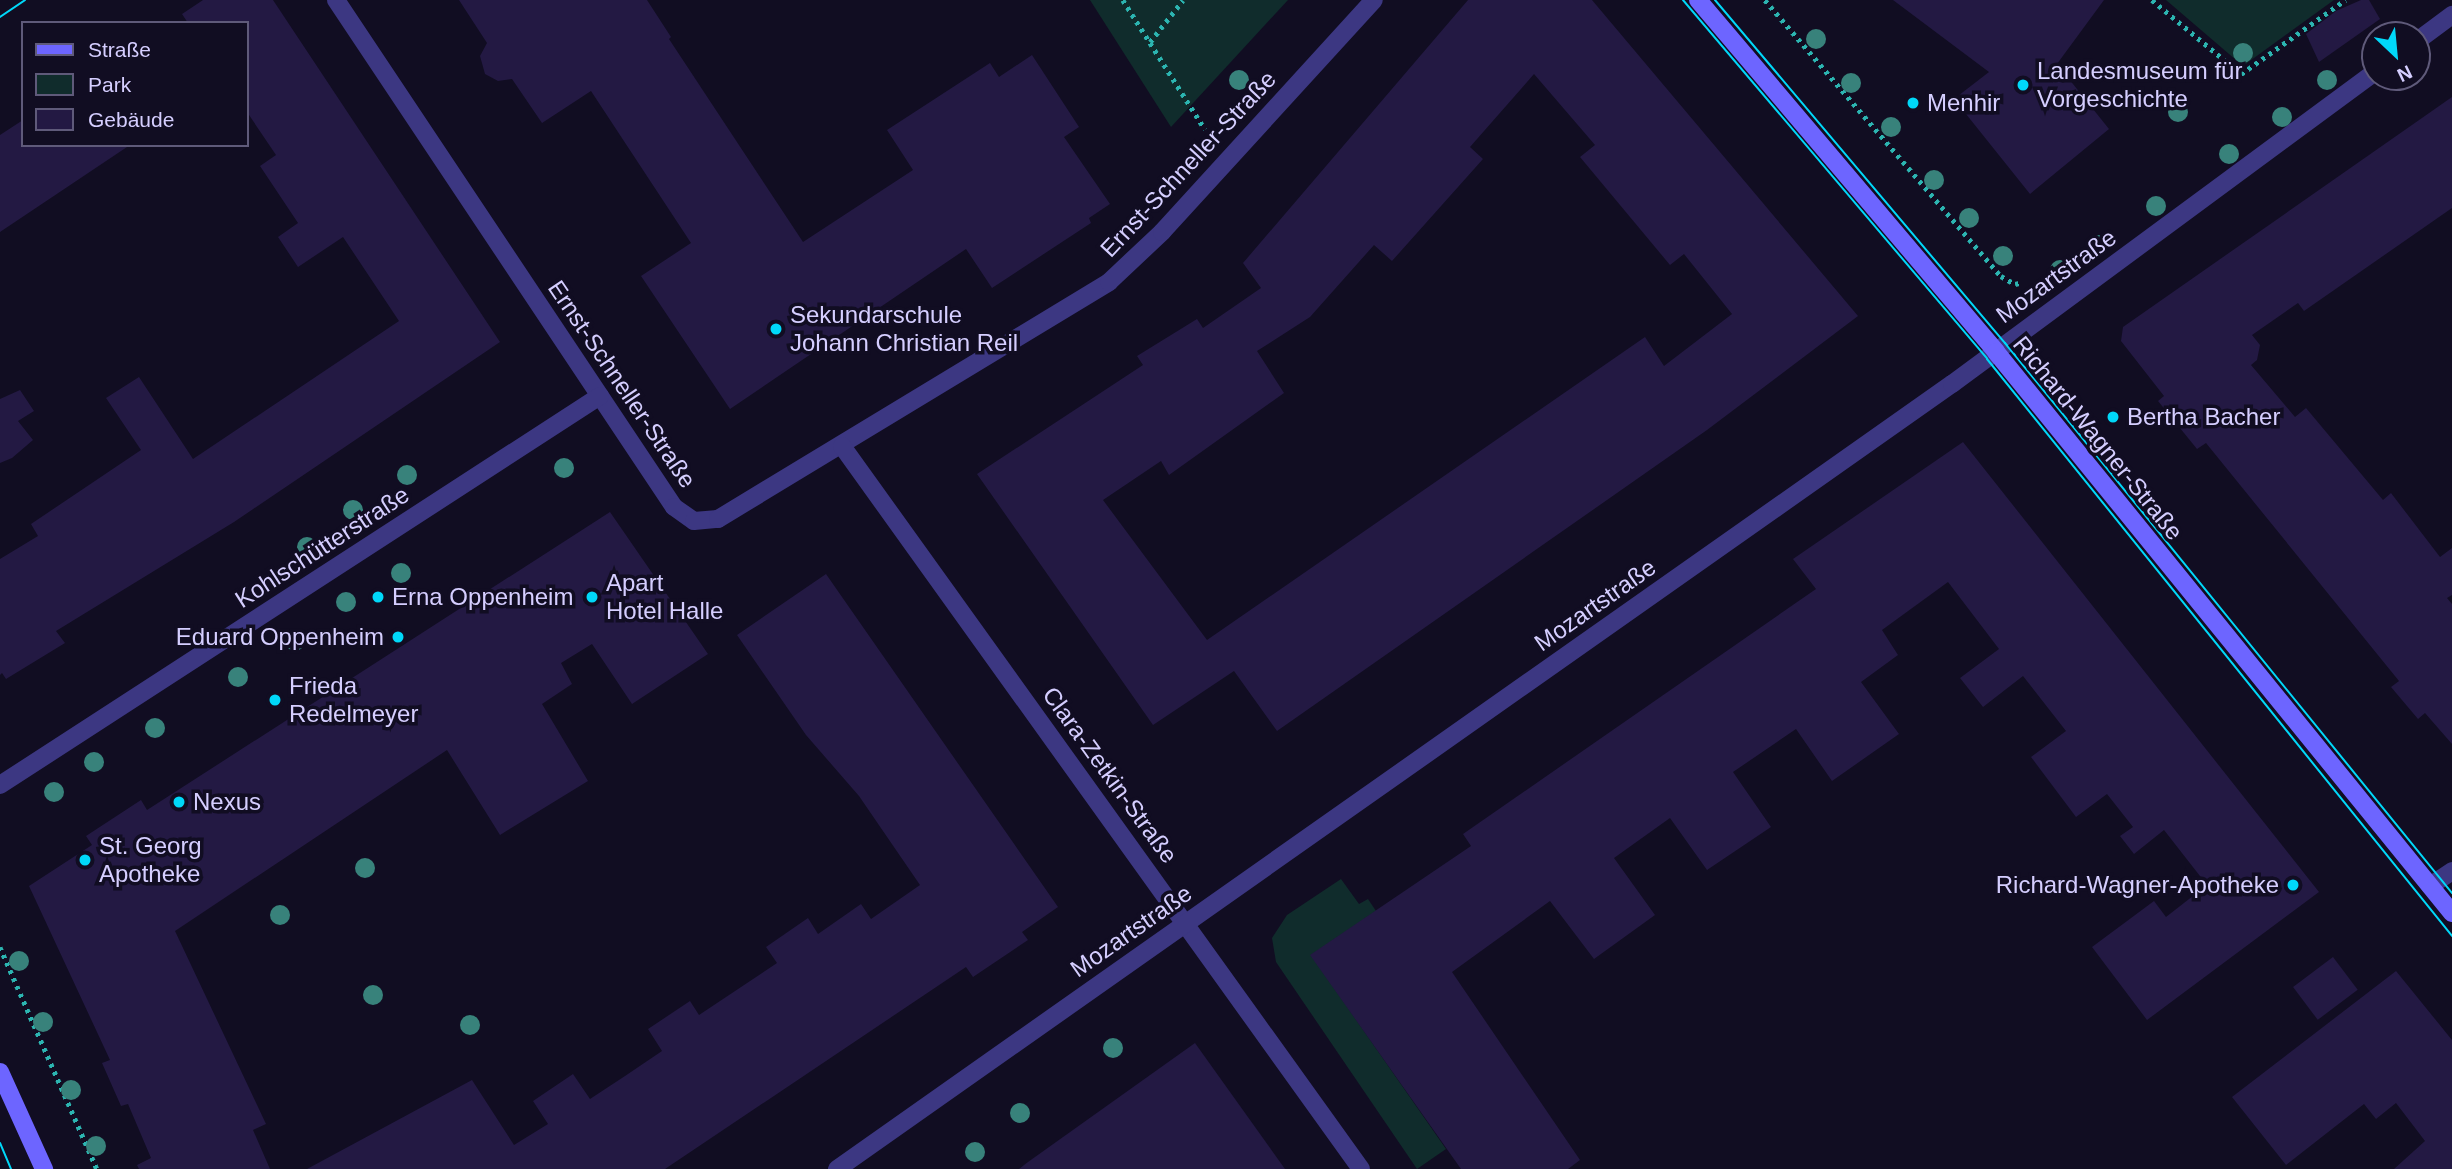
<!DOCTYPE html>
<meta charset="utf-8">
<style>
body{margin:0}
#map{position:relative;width:2452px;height:1169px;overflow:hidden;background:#110d22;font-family:Arial,sans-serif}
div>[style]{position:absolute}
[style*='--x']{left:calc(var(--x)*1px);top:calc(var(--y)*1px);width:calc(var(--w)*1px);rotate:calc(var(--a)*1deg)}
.green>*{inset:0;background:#102c2c}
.building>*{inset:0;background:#231943;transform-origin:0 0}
.path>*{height:4.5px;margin-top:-2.25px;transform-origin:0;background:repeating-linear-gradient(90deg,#2cb5b1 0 3.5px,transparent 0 8.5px)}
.street>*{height:18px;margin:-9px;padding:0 9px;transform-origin:9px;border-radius:9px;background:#3c3782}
.secondary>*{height:18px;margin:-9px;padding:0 9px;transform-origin:9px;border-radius:9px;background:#6d65ff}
.tram>*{height:2px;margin:-1px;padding:0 1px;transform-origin:1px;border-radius:1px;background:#00d8f9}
.trees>*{width:20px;height:20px;margin:-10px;border-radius:50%;background:#38827b}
.dots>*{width:19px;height:19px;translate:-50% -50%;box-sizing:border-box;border:4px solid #110d22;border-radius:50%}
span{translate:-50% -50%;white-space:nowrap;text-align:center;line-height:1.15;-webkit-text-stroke:7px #110d22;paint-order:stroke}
.poi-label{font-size:24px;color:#d5ceff}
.left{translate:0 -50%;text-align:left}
.right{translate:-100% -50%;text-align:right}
.street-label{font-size:24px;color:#d5ceff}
.legend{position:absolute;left:21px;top:21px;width:228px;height:126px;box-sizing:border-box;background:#110d22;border:2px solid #5f5a7a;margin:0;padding:9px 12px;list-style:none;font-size:21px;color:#d5ceff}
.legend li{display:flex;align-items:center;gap:14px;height:35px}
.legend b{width:35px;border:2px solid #5f5a7a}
.north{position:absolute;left:2361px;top:21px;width:70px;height:70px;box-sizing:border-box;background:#110d22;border:2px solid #5f5a7a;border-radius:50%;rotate:154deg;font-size:19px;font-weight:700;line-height:28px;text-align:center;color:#d5ceff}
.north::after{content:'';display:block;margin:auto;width:24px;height:32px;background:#00d8f9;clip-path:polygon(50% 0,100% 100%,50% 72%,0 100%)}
</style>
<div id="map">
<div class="green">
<div style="clip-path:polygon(1090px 0,1288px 0,1171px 127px)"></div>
<div style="clip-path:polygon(2166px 0,2334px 0,2243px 66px)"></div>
<div style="clip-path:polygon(1341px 879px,1359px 904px,1368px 899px,1376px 911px,1311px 955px,1446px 1149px,1417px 1169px,1276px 962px,1272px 938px,1287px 915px)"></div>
</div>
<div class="building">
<div style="clip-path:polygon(203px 0,273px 0,500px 342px,234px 522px,56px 631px,65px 643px,6px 679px,2px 673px,0 675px,0 559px,38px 536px,31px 524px,141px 450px,106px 398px,139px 377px,193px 459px,399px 321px,343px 237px,298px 267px,278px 237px,298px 223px,260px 166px,276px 155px,247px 112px,247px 23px,188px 23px,182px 14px)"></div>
<div style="clip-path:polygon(459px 0,647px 0,671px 37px,669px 39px,803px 242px,913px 170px,887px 130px,990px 63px,999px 77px,1032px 55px,1079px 127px,1064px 137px,1110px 204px,1089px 218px,1091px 223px,992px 288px,966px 249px,730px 409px,641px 276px,691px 243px,591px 91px,542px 123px,512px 79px,498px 81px,485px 74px,480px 56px,487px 43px)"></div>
<div style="clip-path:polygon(evenodd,1468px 0,1592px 0,1858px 316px,1707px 430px,1277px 731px,1234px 671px,1153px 725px,977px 474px,1143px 365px,1137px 356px,1197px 319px,1203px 328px,1261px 288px,1243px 263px,1468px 0,1534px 74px,1595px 145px,1580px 157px,1670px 265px,1684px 254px,1732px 314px,1664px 366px,1645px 337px,1207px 640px,1103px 500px,1161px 461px,1169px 475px,1284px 393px,1257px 351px,1310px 317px,1374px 245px,1392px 261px,1483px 159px,1470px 147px,1534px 74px)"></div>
<div style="clip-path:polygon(1893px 0,2104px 0,2057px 64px,2109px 129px,2030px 194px,1954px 99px,1989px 72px)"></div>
<div style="clip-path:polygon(2361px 0,2369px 0,2380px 19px,2319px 62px,2306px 34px,2336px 11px)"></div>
<div style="clip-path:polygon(2452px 97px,2452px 208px,2304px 311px,2298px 303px,2252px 335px,2260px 345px,2257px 360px,2251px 365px,2295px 417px,2306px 408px,2383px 500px,2391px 493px,2440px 557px,2452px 548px,2452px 595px,2447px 598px,2452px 604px,2452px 744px,2425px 713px,2418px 719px,2391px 687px,2399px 681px,2206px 443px,2197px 449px,2158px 401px,2164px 396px,2121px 341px,2123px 327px)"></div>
<div style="clip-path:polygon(23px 120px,23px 145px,130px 145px,0 232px,0 135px)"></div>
<div style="clip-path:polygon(20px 390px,34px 411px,18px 421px,33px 440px,12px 458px,0 463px,0 399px)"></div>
<div style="clip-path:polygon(1963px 442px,2319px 892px,2147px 1020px,2092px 947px,2154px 901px,2166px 917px,2207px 885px,2164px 830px,2134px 854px,2120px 836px,2133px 827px,2107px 794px,2076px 817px,2031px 757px,2066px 731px,2023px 676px,1983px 707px,1960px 678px,1999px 649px,1948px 582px,1882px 630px,1898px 655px,1861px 682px,1899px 734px,1832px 781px,1796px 729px,1733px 772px,1771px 827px,1707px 870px,1670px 818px,1614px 858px,1655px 915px,1594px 959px,1550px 901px,1452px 972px,1580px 1160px,1568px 1169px,1461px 1169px,1310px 955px,1471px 846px,1463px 834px,1816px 589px,1793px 559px)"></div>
<div style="clip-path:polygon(610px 512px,708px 654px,632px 704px,592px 644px,561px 663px,572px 684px,542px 704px,588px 781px,500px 835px,447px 750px,175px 931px,266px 1124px,253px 1130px,270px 1169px,139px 1169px,137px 1165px,151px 1158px,128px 1104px,121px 1106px,102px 1063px,110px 1060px,29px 886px,92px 845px,86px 836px,141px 800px,147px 810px)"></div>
<div style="clip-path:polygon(826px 574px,1058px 907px,1022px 932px,1028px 940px,973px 977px,966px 967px,665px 1169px,307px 1169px,472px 1080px,514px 1145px,548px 1124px,533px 1101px,573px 1074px,590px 1099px,625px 1076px,662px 1051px,648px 1029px,690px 1001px,699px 1015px,777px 963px,766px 947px,808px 918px,818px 934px,861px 904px,871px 919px,920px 885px,859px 796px,806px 735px,737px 635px)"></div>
<div style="left:2333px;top:957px;width:41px;height:50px;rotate:53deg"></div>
<div style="clip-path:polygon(2396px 971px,2452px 1040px,2452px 1169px,2394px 1169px,2425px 1141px,2396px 1103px,2376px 1119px,2364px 1104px,2286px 1165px,2232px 1097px)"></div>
<div style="clip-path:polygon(1195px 1043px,1285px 1169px,1019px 1169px,1028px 1162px)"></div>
</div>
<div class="path">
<div style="--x:1123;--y:0;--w:153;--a:57.6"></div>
<div style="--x:1765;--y:0;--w:363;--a:49.5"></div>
<div style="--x:2001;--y:276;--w:16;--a:30"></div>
<div style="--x:2015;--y:284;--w:8;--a:-14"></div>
<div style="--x:2152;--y:0;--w:116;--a:39.7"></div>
<div style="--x:2241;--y:74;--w:128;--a:-35.4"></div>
<div style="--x:1150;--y:42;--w:53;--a:-51.8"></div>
<div style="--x:0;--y:947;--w:242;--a:66.4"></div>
</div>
<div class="street">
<div style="--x:336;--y:0;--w:609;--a:56.31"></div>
<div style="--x:674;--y:507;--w:24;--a:35"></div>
<div style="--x:694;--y:521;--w:24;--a:-5"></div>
<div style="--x:718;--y:519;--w:457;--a:-31.2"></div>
<div style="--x:1109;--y:282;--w:73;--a:-43.3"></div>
<div style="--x:1162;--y:232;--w:314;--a:-47.6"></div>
<div style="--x:2417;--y:41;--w:44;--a:-36.6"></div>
<div style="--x:842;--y:446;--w:890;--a:54.33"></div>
<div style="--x:0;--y:785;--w:715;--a:-32.96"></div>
<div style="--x:2430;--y:886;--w:27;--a:-34"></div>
<div style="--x:837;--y:1169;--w:1364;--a:-35.15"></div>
<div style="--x:1952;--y:384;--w:526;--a:-36.41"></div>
</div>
<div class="secondary">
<div style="--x:1698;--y:0;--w:461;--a:49.7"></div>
<div style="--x:1996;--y:352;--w:723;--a:50.89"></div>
<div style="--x:0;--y:1072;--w:107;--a:65.6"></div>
</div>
<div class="tram">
<div style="--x:1683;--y:0;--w:470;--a:49.7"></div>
<div style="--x:1987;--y:359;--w:741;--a:51.13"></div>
<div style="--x:1715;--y:0;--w:449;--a:49.8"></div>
<div style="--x:2005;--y:343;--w:709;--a:50.9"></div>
<div style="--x:0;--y:17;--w:30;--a:-34"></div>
<div style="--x:0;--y:1143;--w:28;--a:67"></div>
</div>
<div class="trees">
<div style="left:1816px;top:39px"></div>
<div style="left:2243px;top:53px"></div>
<div style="left:1239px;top:80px"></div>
<div style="left:2327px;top:80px"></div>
<div style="left:1851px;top:83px"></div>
<div style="left:2178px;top:112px"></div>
<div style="left:2282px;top:117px"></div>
<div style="left:1891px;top:127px"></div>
<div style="left:2229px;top:154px"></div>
<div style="left:1934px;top:180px"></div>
<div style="left:2156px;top:206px"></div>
<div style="left:1969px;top:218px"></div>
<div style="left:2099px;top:245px"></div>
<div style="left:2003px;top:256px"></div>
<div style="left:2060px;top:270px"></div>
<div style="left:564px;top:468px"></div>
<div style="left:407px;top:475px"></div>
<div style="left:353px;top:510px"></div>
<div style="left:307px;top:547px"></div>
<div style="left:401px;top:573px"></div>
<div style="left:346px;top:602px"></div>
<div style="left:295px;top:641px"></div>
<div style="left:238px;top:677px"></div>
<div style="left:155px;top:728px"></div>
<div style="left:94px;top:762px"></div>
<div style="left:54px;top:792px"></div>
<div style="left:365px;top:868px"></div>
<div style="left:280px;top:915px"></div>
<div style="left:19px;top:961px"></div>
<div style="left:373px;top:995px"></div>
<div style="left:43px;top:1022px"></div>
<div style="left:470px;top:1025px"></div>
<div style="left:1113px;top:1048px"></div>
<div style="left:71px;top:1090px"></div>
<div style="left:1020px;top:1113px"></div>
<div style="left:96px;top:1146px"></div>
<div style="left:975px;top:1152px"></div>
</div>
<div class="dots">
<div style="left:2023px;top:85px;background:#00d8f9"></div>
<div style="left:1913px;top:103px;background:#00d8f9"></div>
<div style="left:776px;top:329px;background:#00d8f9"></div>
<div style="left:2113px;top:417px;background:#00d8f9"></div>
<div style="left:378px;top:597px;background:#00d8f9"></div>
<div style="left:592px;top:597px;background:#00d8f9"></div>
<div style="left:398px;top:637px;background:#00d8f9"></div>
<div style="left:275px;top:700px;background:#00d8f9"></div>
<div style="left:179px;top:802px;background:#00d8f9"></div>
<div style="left:85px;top:860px;background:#00d8f9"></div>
<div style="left:2293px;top:885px;background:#00d8f9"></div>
</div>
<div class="poi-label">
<span class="left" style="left:2037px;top:85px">Landesmuseum für<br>Vorgeschichte</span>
<span class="left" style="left:1927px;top:103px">Menhir</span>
<span class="left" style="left:790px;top:329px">Sekundarschule<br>Johann Christian Reil</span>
<span class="left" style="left:2127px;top:417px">Bertha Bacher</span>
<span class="left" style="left:606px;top:597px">Apart<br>Hotel Halle</span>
<span class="left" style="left:392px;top:597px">Erna Oppenheim</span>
<span class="right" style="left:384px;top:637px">Eduard Oppenheim</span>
<span class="left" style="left:289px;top:700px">Frieda<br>Redelmeyer</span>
<span class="left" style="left:193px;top:802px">Nexus</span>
<span class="left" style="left:99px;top:860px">St. Georg<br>Apotheke</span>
<span class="right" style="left:2279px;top:885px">Richard-Wagner-Apotheke</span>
</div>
<div class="street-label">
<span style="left:1188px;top:164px;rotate:-47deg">Ernst-Schneller-Straße</span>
<span style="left:2056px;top:276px;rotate:-36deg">Mozartstraße</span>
<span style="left:622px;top:384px;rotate:56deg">Ernst-Schneller-Straße</span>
<span style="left:2098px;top:438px;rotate:51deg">Richard-Wagner-Straße</span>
<span style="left:322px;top:547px;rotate:-33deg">Kohlschütterstraße</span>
<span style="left:1595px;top:605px;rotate:-35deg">Mozartstraße</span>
<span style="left:1110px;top:775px;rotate:54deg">Clara-Zetkin-Straße</span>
<span style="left:1131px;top:931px;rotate:-35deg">Mozartstraße</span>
</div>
<ul class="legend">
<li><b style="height:9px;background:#6d65ff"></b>Straße</li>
<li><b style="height:19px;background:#102c2c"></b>Park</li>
<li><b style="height:19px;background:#231943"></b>Gebäude</li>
</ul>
<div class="north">N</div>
</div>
